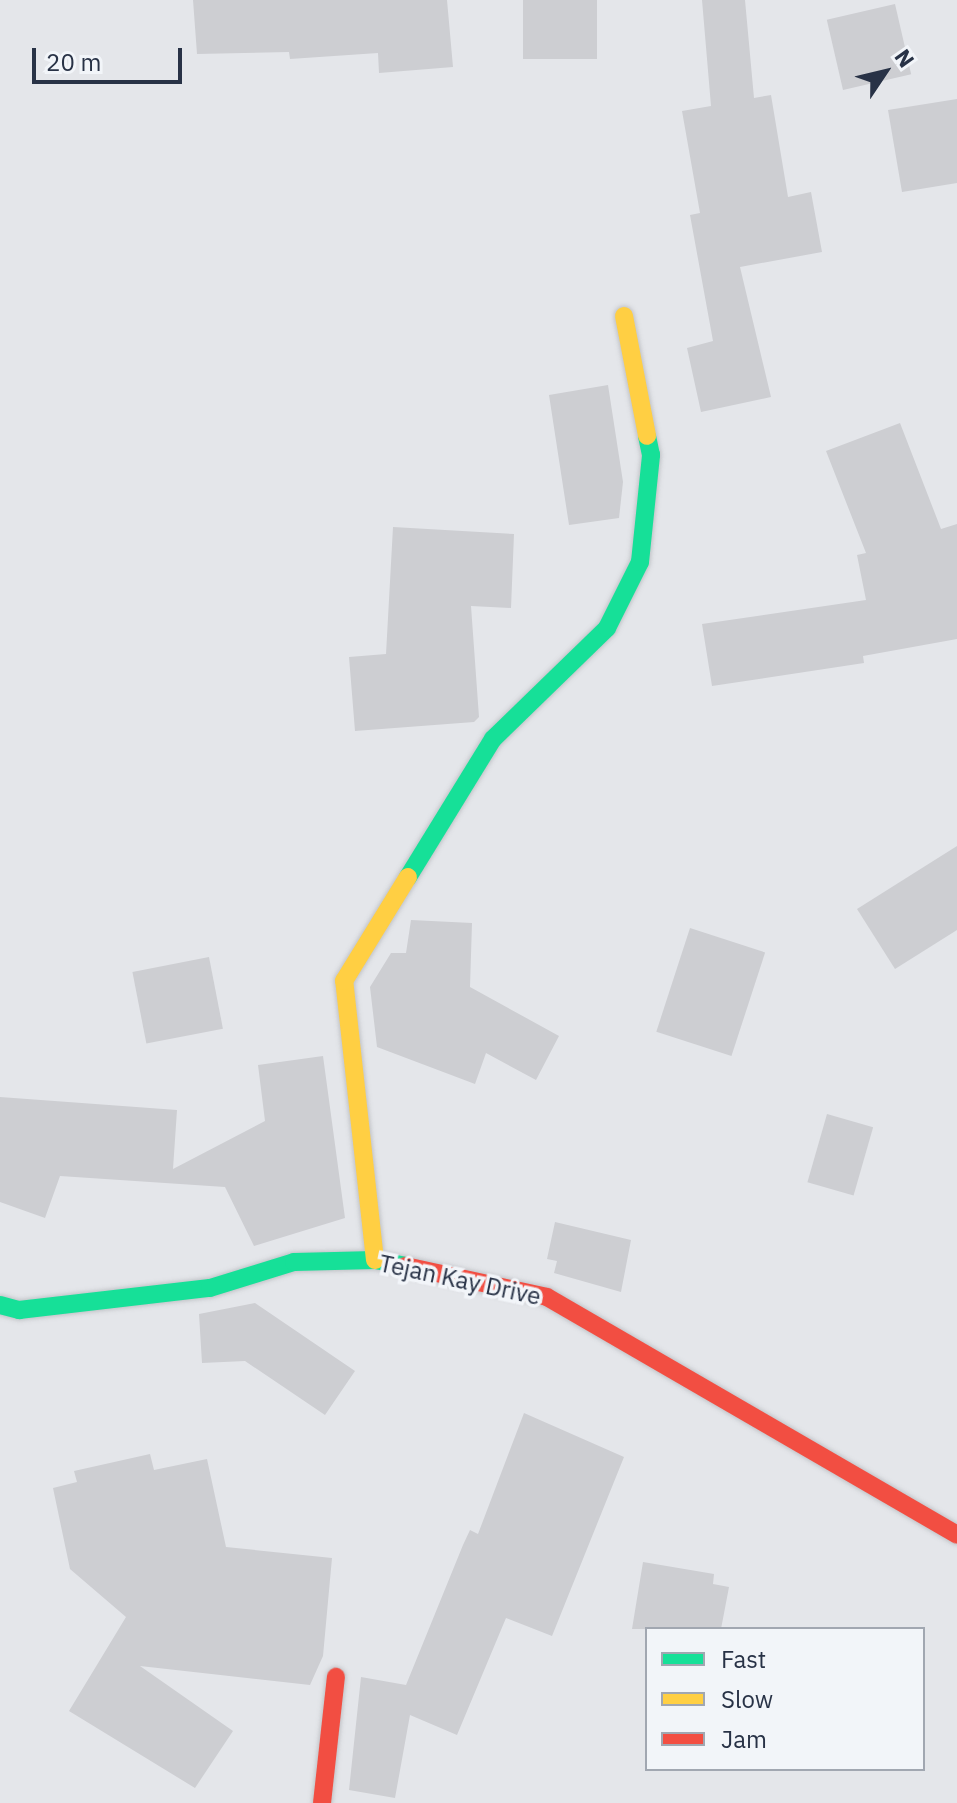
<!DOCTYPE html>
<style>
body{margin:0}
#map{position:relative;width:957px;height:1803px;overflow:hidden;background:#e4e6ea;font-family:"IBM Plex Sans",sans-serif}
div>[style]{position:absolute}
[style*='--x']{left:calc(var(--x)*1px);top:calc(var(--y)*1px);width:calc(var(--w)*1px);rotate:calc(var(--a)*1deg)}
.building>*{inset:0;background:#cdced2;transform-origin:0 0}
.roads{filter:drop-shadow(0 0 2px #c2c4c8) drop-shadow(0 0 2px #c2c4c8)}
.fast>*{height:18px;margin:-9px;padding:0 9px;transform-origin:9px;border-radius:9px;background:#16e098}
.slow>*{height:18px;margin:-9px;padding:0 9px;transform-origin:9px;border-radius:9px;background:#ffcf43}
.jam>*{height:18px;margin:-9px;padding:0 9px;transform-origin:9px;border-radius:9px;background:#f24e42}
span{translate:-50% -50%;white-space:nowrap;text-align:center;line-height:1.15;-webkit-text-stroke:7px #f2f5f9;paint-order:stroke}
.street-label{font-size:24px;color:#283246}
.legend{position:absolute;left:645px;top:1627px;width:280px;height:144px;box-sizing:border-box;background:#f2f5f9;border:2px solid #a1a7b1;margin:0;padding:10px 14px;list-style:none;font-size:24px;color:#283246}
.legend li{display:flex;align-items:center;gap:16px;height:40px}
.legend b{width:40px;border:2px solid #a1a7b1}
.north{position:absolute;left:845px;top:32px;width:80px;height:80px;-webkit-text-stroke:6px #f2f5f9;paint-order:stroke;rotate:55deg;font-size:22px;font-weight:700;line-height:32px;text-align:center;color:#283246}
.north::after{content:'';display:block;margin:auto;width:28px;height:36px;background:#283246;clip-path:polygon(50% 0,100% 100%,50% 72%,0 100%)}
.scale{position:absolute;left:32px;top:48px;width:150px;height:36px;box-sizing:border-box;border:4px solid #283246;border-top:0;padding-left:10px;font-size:24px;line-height:28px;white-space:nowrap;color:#283246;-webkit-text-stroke:6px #f2f5f9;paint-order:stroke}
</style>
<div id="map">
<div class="building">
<div style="clip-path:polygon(193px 0,447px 0,453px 67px,379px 73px,378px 53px,290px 59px,289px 52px,197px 54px)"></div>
<div style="left:523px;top:0;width:74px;height:59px"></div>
<div style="clip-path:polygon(702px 0,745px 0,754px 98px,771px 95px,788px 197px,811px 192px,822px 252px,740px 267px,771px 397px,701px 412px,687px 348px,713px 341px,690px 215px,700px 213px,682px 111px,711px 106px)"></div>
<div style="left:895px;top:4px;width:72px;height:70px;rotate:77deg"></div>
<div style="clip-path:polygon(957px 99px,957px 183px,902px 192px,888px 110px)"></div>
<div style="clip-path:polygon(608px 385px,623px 482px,619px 518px,569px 525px,549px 395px)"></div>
<div style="clip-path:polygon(900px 423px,941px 529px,957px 524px,957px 639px,863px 656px,864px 663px,712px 686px,702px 624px,866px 600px,857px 555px,866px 553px,826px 451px)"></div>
<div style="clip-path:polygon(393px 527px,514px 534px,511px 608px,471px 606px,479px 717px,474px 722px,355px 731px,349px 657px,386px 654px)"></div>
<div style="clip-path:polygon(957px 846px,957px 930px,895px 969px,857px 909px)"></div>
<div style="clip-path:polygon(411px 920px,472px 923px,470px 987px,559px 1036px,536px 1080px,486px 1053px,475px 1084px,377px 1047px,370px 987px,391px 953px,406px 953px)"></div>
<div style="left:690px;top:928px;width:79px;height:109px;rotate:18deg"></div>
<div style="left:209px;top:957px;width:73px;height:78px;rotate:79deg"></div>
<div style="clip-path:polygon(323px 1056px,345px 1218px,254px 1246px,225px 1187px,60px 1176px,45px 1218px,0 1202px,0 1097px,177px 1110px,173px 1169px,265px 1121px,258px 1065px)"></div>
<div style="left:827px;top:1114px;width:48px;height:71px;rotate:16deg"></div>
<div style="clip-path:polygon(555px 1222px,631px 1240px,621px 1292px,554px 1273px,557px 1261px,547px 1259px)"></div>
<div style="clip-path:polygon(255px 1303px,355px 1371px,325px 1415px,245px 1361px,202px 1363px,199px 1314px)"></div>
<div style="clip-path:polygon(524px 1413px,624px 1457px,552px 1636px,506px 1618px,457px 1735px,410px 1715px,395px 1798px,349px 1790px,361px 1677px,406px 1685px,463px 1545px,470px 1530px,478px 1534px)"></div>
<div style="clip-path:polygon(150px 1454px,154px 1470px,207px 1459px,226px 1547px,332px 1558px,323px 1656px,310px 1685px,140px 1666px,233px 1731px,195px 1788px,69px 1711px,126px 1617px,70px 1569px,53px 1488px,77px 1482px,74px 1471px)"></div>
<div style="clip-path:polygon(643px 1562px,714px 1574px,713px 1584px,729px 1587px,721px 1629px,632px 1629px)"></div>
</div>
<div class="roads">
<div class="fast">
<div style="--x:408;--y:877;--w:162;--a:-58.4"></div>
<div style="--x:493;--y:739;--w:159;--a:-44.2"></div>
<div style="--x:607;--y:628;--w:74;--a:-63.4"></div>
<div style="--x:640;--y:562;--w:108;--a:-84.1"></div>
<div style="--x:651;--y:455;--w:19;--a:-102"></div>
<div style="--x:0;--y:1305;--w:20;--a:15"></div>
<div style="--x:19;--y:1310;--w:192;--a:-6.6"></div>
<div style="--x:210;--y:1288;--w:88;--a:-17.2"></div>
<div style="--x:294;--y:1262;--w:81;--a:-1.4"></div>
<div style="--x:375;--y:1260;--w:31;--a:11"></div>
</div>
<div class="slow">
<div style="--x:624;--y:316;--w:122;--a:79.1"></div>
<div style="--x:375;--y:1260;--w:281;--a:-96.3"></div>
<div style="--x:344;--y:981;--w:122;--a:-58.4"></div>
</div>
<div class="jam">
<div style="--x:405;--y:1266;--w:145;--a:12.3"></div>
<div style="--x:547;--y:1297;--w:474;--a:30.1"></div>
<div style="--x:322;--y:1803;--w:127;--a:-83.7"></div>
</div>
</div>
<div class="street-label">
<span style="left:460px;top:1280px;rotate:12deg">Tejan Kay Drive</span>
</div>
<ul class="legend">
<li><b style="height:10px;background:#16e098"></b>Fast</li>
<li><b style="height:10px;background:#ffcf43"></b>Slow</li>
<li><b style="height:10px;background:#f24e42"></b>Jam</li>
</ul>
<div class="north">N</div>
<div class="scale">20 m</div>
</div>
